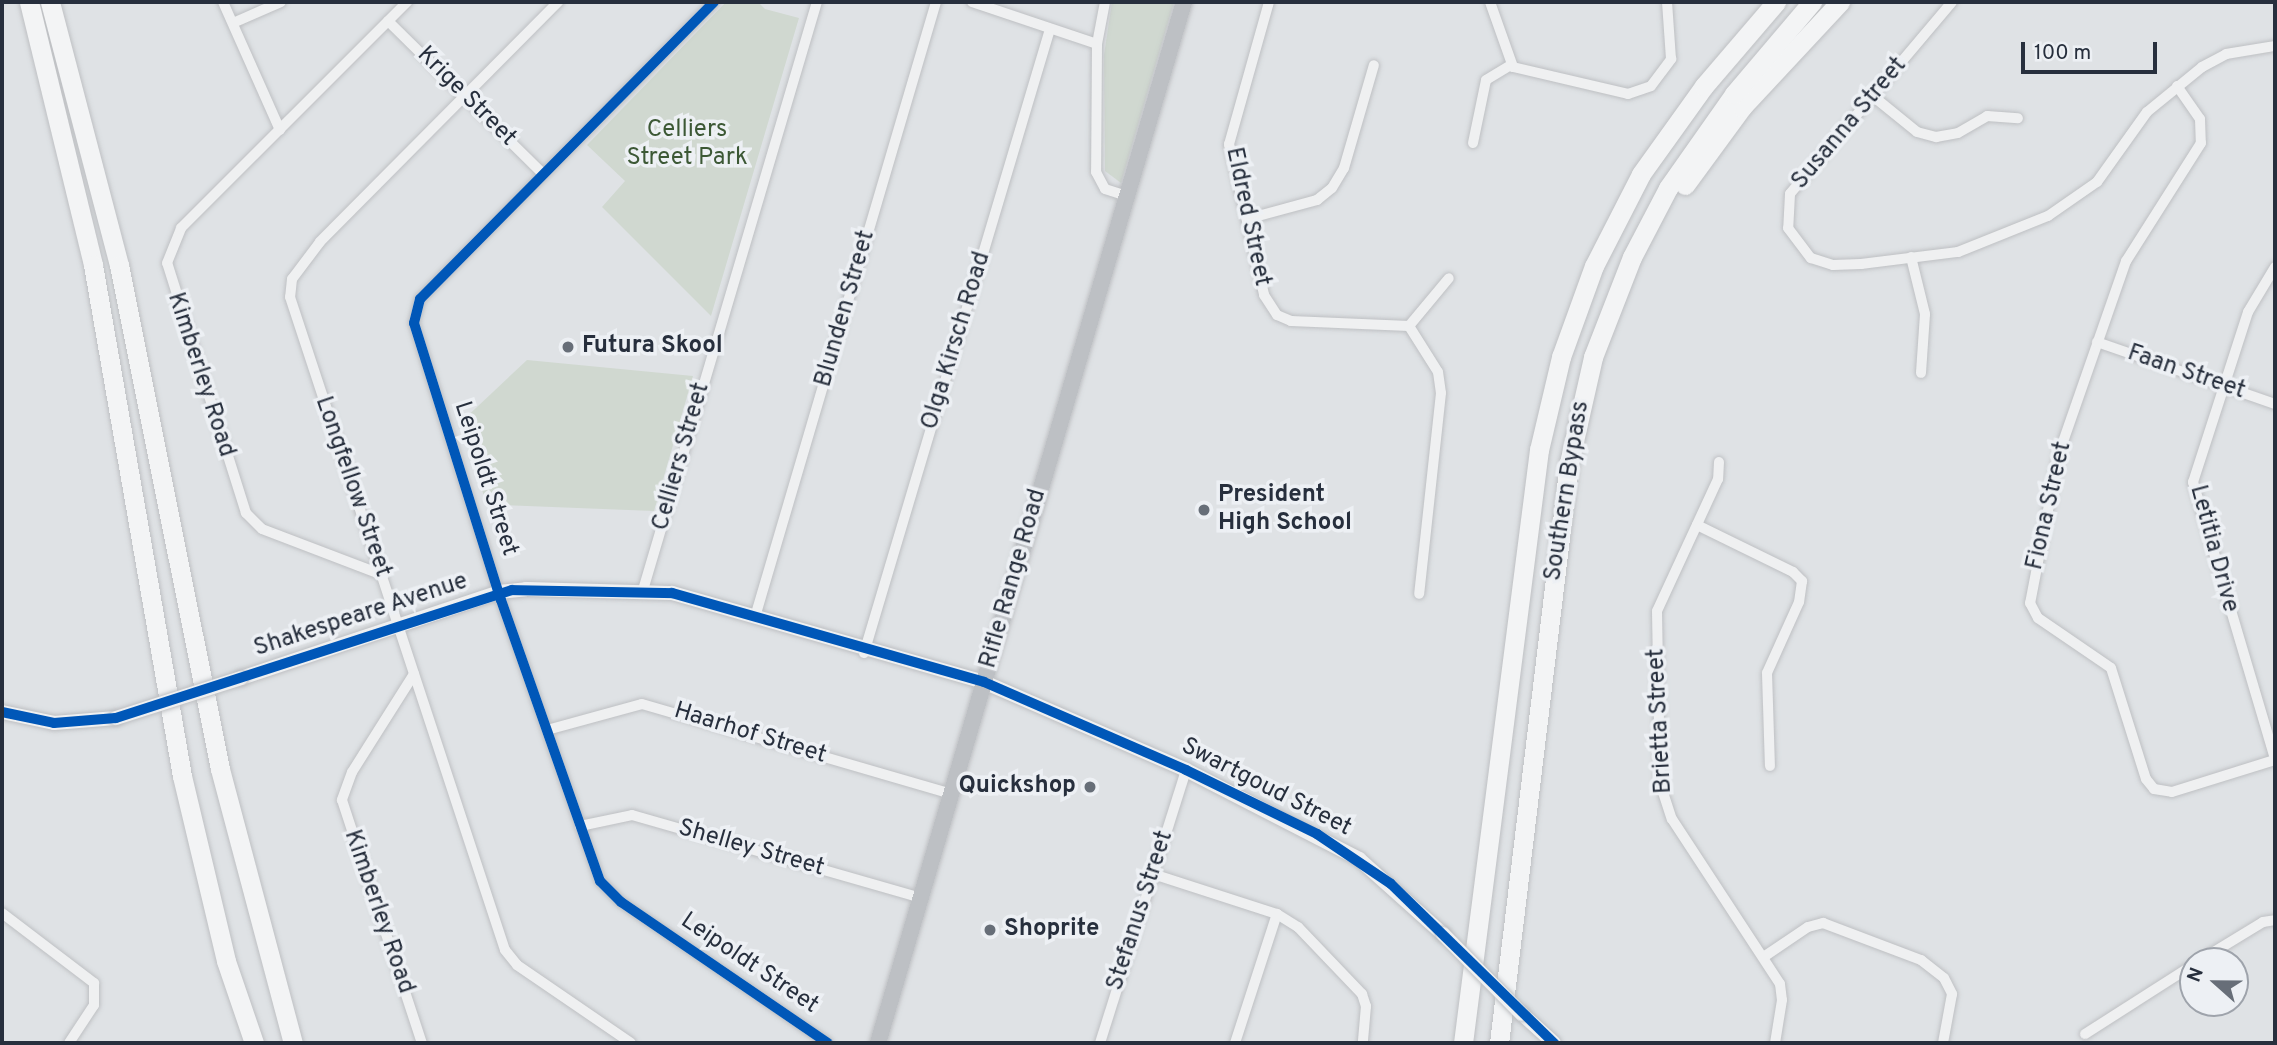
<!DOCTYPE html>
<style>
body{margin:0}
#map{position:relative;width:2277px;height:1045px;overflow:hidden;background:#dfe2e5;font-family:Overpass,sans-serif}
div>[style]{position:absolute}
[style*='--x']{left:calc(var(--x)*1px);top:calc(var(--y)*1px);width:calc(var(--w)*1px);rotate:calc(var(--a)*1deg)}
.green>*{inset:0;background:#d0d8d0}
.roads{filter:drop-shadow(0 0 2px #bec0c3) drop-shadow(0 0 2px #bec0c3)}
.minor>*{height:10px;margin:-5px;padding:0 5px;transform-origin:5px;border-radius:5px;background:#eff0f1}
.tertiary>*{height:14px;margin:-7px;padding:0 7px;transform-origin:7px;border-radius:7px;background:#eff0f1}
.secondary>*{height:16px;margin:-8px;padding:0 8px;transform-origin:8px;border-radius:8px;background:#bdc0c4}
.motorway>*{height:19px;margin:-9.5px;padding:0 9.5px;transform-origin:9.5px;border-radius:9.5px;background:#f3f4f5}
.bridges{filter:drop-shadow(0 0 2px #bec0c3) drop-shadow(0 0 2px #bec0c3)}
.tertiary-bridge>*{height:14px;margin:-7px;padding:0 7px;transform-origin:7px;border-radius:7px;background:#eff0f1}
.cycleway>*{height:10px;margin:-5px;padding:0 5px;transform-origin:5px;border-radius:5px;background:#0057b8}
.dots>*{width:19px;height:19px;translate:-50% -50%;box-sizing:border-box;border:4px solid #edf0f4;border-radius:50%}
span{translate:-50% -50%;white-space:nowrap;text-align:center;line-height:1.15;-webkit-text-stroke:7px #edf0f4;paint-order:stroke}
.street-label{font-size:24px;color:#272f3d}
.park-label{font-size:24px;color:#3c5835}
.poi-label{font-size:24px;color:#272f3d;font-weight:700}
.left{translate:0 -50%;text-align:left}
.right{translate:-100% -50%;text-align:right}
.frame{position:absolute;inset:0;border:4px solid #272f3d;pointer-events:none}
.north{position:absolute;left:2179px;top:947px;width:70px;height:70px;box-sizing:border-box;background:#edf0f4;border:2px solid #9ea3ab;border-radius:50%;rotate:291deg;font-size:19px;font-weight:700;line-height:28px;text-align:center;color:#272f3d}
.north::after{content:'';display:block;margin:auto;width:24px;height:32px;background:#676e78;clip-path:polygon(50% 0,100% 100%,50% 72%,0 100%)}
.scale{position:absolute;left:2021px;top:42px;width:136px;height:32px;box-sizing:border-box;border:4px solid #272f3d;border-top:0;padding-left:9px;font-size:21px;line-height:24px;white-space:nowrap;color:#272f3d;-webkit-text-stroke:5px #edf0f4;paint-order:stroke}
</style>
<div id="map">
<div class="green">
<div style="clip-path:polygon(726px 2px,758px 2px,765px 9px,799px 18px,711px 316px,602px 207px,625px 181px,587px 145px)"></div>
<div style="clip-path:polygon(1112px 2px,1174px 2px,1121px 183px,1105px 171px,1104px 55px)"></div>
<div style="clip-path:polygon(527px 360px,693px 376px,654px 511px,499px 505px,484px 496px,460px 423px)"></div>
</div>
<div class="roads">
<div class="minor">
<div style="--x:223;--y:2;--w:140;--a:66"></div>
<div style="--x:558;--y:2;--w:338;--a:134.8"></div>
<div style="--x:320;--y:242;--w:46;--a:127.1"></div>
<div style="--x:292;--y:279;--w:18;--a:96"></div>
<div style="--x:290;--y:297;--w:687;--a:71.78"></div>
<div style="--x:505;--y:950;--w:19;--a:51"></div>
<div style="--x:517;--y:965;--w:138;--a:34.4"></div>
<div style="--x:714;--y:2;--w:418;--a:134.7"></div>
<div style="--x:420;--y:299;--w:25;--a:104"></div>
<div style="--x:414;--y:323;--w:290;--a:72.6"></div>
<div style="--x:501;--y:600;--w:298;--a:70.6"></div>
<div style="--x:600;--y:881;--w:30;--a:45"></div>
<div style="--x:621;--y:902;--w:250;--a:34.3"></div>
<div style="--x:972;--y:2;--w:132;--a:18.6"></div>
<div style="--x:1105;--y:2;--w:43;--a:100.8"></div>
<div style="--x:1097;--y:44;--w:128;--a:90.4"></div>
<div style="--x:1096;--y:172;--w:19;--a:62"></div>
<div style="--x:1105;--y:189;--w:23;--a:18"></div>
<div style="--x:1269;--y:2;--w:148;--a:105.7"></div>
<div style="--x:1229;--y:144;--w:155;--a:76.9"></div>
<div style="--x:1264;--y:295;--w:24;--a:57"></div>
<div style="--x:1277;--y:315;--w:15;--a:23"></div>
<div style="--x:1291;--y:321;--w:118;--a:2.4"></div>
<div style="--x:1409;--y:326;--w:54;--a:57.8"></div>
<div style="--x:1438;--y:372;--w:21;--a:82"></div>
<div style="--x:1441;--y:393;--w:202;--a:96.2"></div>
<div style="--x:1490;--y:2;--w:69;--a:70.5"></div>
<div style="--x:1513;--y:67;--w:118;--a:13.2"></div>
<div style="--x:1628;--y:94;--w:24;--a:-19"></div>
<div style="--x:1651;--y:86;--w:34;--a:-53"></div>
<div style="--x:1671;--y:59;--w:57;--a:-94"></div>
<div style="--x:1952;--y:2;--w:251;--a:130.2"></div>
<div style="--x:1790;--y:194;--w:34;--a:93"></div>
<div style="--x:1788;--y:228;--w:38;--a:53"></div>
<div style="--x:1811;--y:258;--w:23;--a:18"></div>
<div style="--x:1833;--y:265;--w:28;--a:-2"></div>
<div style="--x:1861;--y:264;--w:98;--a:-7.1"></div>
<div style="--x:1958;--y:252;--w:97;--a:-21.8"></div>
<div style="--x:2048;--y:216;--w:60;--a:-34.8"></div>
<div style="--x:2097;--y:182;--w:86;--a:-54.5"></div>
<div style="--x:2147;--y:112;--w:71;--a:-39.3"></div>
<div style="--x:2202;--y:67;--w:27;--a:-28"></div>
<div style="--x:2226;--y:54;--w:50;--a:-9.3"></div>
<div style="--x:388;--y:21;--w:218;--a:44.6"></div>
<div style="--x:233;--y:23;--w:52;--a:-23.6"></div>
<div style="--x:2177;--y:86;--w:40;--a:55.1"></div>
<div style="--x:2200;--y:119;--w:24;--a:88"></div>
<div style="--x:2201;--y:143;--w:140;--a:122.4"></div>
<div style="--x:2126;--y:261;--w:203;--a:109.2"></div>
<div style="--x:2059;--y:453;--w:153;--a:100.9"></div>
<div style="--x:2030;--y:603;--w:17;--a:62"></div>
<div style="--x:2038;--y:618;--w:88;--a:34.4"></div>
<div style="--x:2111;--y:668;--w:116;--a:72.5"></div>
<div style="--x:2146;--y:779;--w:13;--a:51"></div>
<div style="--x:2154;--y:789;--w:18;--a:9"></div>
<div style="--x:2172;--y:792;--w:108;--a:-17.3"></div>
<div style="--x:1874;--y:97;--w:55;--a:39.1"></div>
<div style="--x:1917;--y:132;--w:20;--a:15"></div>
<div style="--x:1936;--y:137;--w:22;--a:-10"></div>
<div style="--x:1958;--y:133;--w:34;--a:-30"></div>
<div style="--x:1987;--y:116;--w:31;--a:4"></div>
<div style="--x:1473;--y:143;--w:64;--a:-78.3"></div>
<div style="--x:1486;--y:80;--w:29;--a:-31"></div>
<div style="--x:1247;--y:219;--w:73;--a:-15.2"></div>
<div style="--x:1317;--y:200;--w:19;--a:-39"></div>
<div style="--x:1332;--y:188;--w:23;--a:-59"></div>
<div style="--x:1344;--y:168;--w:107;--a:-73.8"></div>
<div style="--x:1911;--y:257;--w:59;--a:76.2"></div>
<div style="--x:1925;--y:314;--w:59;--a:93.9"></div>
<div style="--x:2275;--y:267;--w:52;--a:121"></div>
<div style="--x:2248;--y:312;--w:179;--a:107.9"></div>
<div style="--x:2193;--y:482;--w:288;--a:73.5"></div>
<div style="--x:1409;--y:326;--w:62;--a:-50.2"></div>
<div style="--x:2097;--y:342;--w:188;--a:19.2"></div>
<div style="--x:1719;--y:462;--w:17;--a:93"></div>
<div style="--x:1718;--y:479;--w:145;--a:114.8"></div>
<div style="--x:1657;--y:611;--w:172;--a:89"></div>
<div style="--x:1660;--y:783;--w:38;--a:72"></div>
<div style="--x:1672;--y:819;--w:197;--a:56.8"></div>
<div style="--x:1780;--y:984;--w:16;--a:83"></div>
<div style="--x:1782;--y:1000;--w:44;--a:99.2"></div>
<div style="--x:1697;--y:525;--w:107;--a:26.1"></div>
<div style="--x:1793;--y:572;--w:13;--a:45"></div>
<div style="--x:1802;--y:581;--w:21;--a:98"></div>
<div style="--x:1799;--y:602;--w:78;--a:114.3"></div>
<div style="--x:1767;--y:673;--w:93;--a:88.2"></div>
<div style="--x:380;--y:574;--w:126;--a:-159.1"></div>
<div style="--x:262;--y:529;--w:23;--a:-135"></div>
<div style="--x:246;--y:513;--w:262;--a:-107.5"></div>
<div style="--x:167;--y:263;--w:38;--a:-68"></div>
<div style="--x:181;--y:228;--w:320;--a:-45"></div>
<div style="--x:643;--y:590;--w:613;--a:-73.52"></div>
<div style="--x:755;--y:617;--w:641;--a:-73.6"></div>
<div style="--x:864;--y:653;--w:651;--a:-73.4"></div>
<div style="--x:414;--y:674;--w:116;--a:122.3"></div>
<div style="--x:352;--y:772;--w:30;--a:110"></div>
<div style="--x:342;--y:800;--w:256;--a:71.8"></div>
<div style="--x:547;--y:730;--w:98;--a:-15.3"></div>
<div style="--x:642;--y:704;--w:322;--a:16.2"></div>
<div style="--x:580;--y:826;--w:53;--a:-11.9"></div>
<div style="--x:632;--y:815;--w:301;--a:16"></div>
<div style="--x:1153;--y:874;--w:130;--a:17.9"></div>
<div style="--x:1277;--y:914;--w:25;--a:32"></div>
<div style="--x:1298;--y:927;--w:93;--a:46.3"></div>
<div style="--x:1362;--y:994;--w:13;--a:72"></div>
<div style="--x:1366;--y:1006;--w:37;--a:95"></div>
<div style="--x:2;--y:913;--w:116;--a:37.3"></div>
<div style="--x:94;--y:983;--w:22;--a:90"></div>
<div style="--x:94;--y:1005;--w:45;--a:123.3"></div>
<div style="--x:1765;--y:956;--w:52;--a:-34"></div>
<div style="--x:1808;--y:927;--w:16;--a:-15"></div>
<div style="--x:1823;--y:923;--w:105;--a:20.7"></div>
<div style="--x:1921;--y:960;--w:29;--a:38"></div>
<div style="--x:1944;--y:978;--w:18;--a:63"></div>
<div style="--x:1952;--y:994;--w:50;--a:100.4"></div>
<div style="--x:2199;--y:961;--w:75;--a:-31.4"></div>
<div style="--x:2263;--y:922;--w:12;--a:-9"></div>
<div style="--x:2085;--y:1034;--w:128;--a:-32.6"></div>
<div style="--x:1100;--y:1043;--w:286;--a:-72.5"></div>
<div style="--x:1235;--y:1043;--w:136;--a:-72"></div>
</div>
<div class="tertiary">
<div style="--x:241;--y:678;--w:272;--a:-18.4"></div>
<div style="--x:499;--y:592;--w:27;--a:-6"></div>
<div style="--x:526;--y:589;--w:146;--a:1.6"></div>
<div style="--x:672;--y:593;--w:324;--a:15.9"></div>
<div style="--x:984;--y:682;--w:220;--a:23.5"></div>
<div style="--x:1186;--y:770;--w:195;--a:27.2"></div>
<div style="--x:1359;--y:859;--w:113;--a:41.8"></div>
<div style="--x:2;--y:712;--w:53;--a:11.9"></div>
<div style="--x:54;--y:723;--w:62;--a:-4.6"></div>
<div style="--x:1522;--y:1014;--w:43;--a:42.2"></div>
</div>
<div class="secondary">
<div style="--x:878;--y:1043;--w:1085;--a:-73.62"></div>
</div>
<div class="motorway">
<div style="--x:29;--y:2;--w:271;--a:76.3"></div>
<div style="--x:93;--y:265;--w:519;--a:80.12"></div>
<div style="--x:182;--y:776;--w:190;--a:76.6"></div>
<div style="--x:226;--y:961;--w:87;--a:71.1"></div>
<div style="--x:50;--y:2;--w:272;--a:75.3"></div>
<div style="--x:119;--y:265;--w:514;--a:78.67"></div>
<div style="--x:220;--y:769;--w:284;--a:75.1"></div>
<div style="--x:1685;--y:185;--w:97;--a:-53.8"></div>
<div style="--x:1742;--y:107;--w:144;--a:-47"></div>
<div style="--x:1463;--y:1043;--w:598;--a:-82.7"></div>
<div style="--x:1539;--y:450;--w:96;--a:-76.7"></div>
<div style="--x:1561;--y:357;--w:97;--a:-70.1"></div>
<div style="--x:1594;--y:266;--w:103;--a:-62.9"></div>
<div style="--x:1641;--y:174;--w:108;--a:-54.4"></div>
<div style="--x:1704;--y:86;--w:111;--a:-49.4"></div>
<div style="--x:1499;--y:1043;--w:584;--a:-83.12"></div>
<div style="--x:1569;--y:463;--w:109;--a:-77.2"></div>
<div style="--x:1593;--y:357;--w:107;--a:-68.7"></div>
<div style="--x:1632;--y:257;--w:78;--a:-62.4"></div>
<div style="--x:1668;--y:188;--w:115;--a:-54.9"></div>
<div style="--x:1734;--y:94;--w:121;--a:-49.7"></div>
</div>
</div>
<div class="bridges">
<div class="tertiary-bridge">
<div style="--x:116;--y:718;--w:131;--a:-17.7"></div>
<div style="--x:1443;--y:934;--w:112;--a:45.4"></div>
</div>
</div>
<div class="cycleway">
<div style="--x:714;--y:2;--w:418;--a:134.7"></div>
<div style="--x:420;--y:299;--w:25;--a:104"></div>
<div style="--x:414;--y:323;--w:290;--a:72.6"></div>
<div style="--x:501;--y:600;--w:298;--a:70.6"></div>
<div style="--x:600;--y:881;--w:30;--a:45"></div>
<div style="--x:621;--y:902;--w:250;--a:34.3"></div>
<div style="--x:2;--y:712;--w:53;--a:11.9"></div>
<div style="--x:54;--y:723;--w:62;--a:-4.6"></div>
<div style="--x:116;--y:718;--w:416;--a:-17.9"></div>
<div style="--x:512;--y:590;--w:160;--a:1.1"></div>
<div style="--x:672;--y:593;--w:324;--a:15.9"></div>
<div style="--x:984;--y:682;--w:220;--a:23.5"></div>
<div style="--x:1186;--y:770;--w:146;--a:26"></div>
<div style="--x:1317;--y:834;--w:89;--a:34"></div>
<div style="--x:1391;--y:884;--w:228;--a:44.3"></div>
</div>
<div class="dots">
<div style="left:568px;top:347px;background:#676e78"></div>
<div style="left:1204px;top:510px;background:#676e78"></div>
<div style="left:1090px;top:787px;background:#676e78"></div>
<div style="left:990px;top:930px;background:#676e78"></div>
</div>
<div class="street-label">
<span style="left:466px;top:97px;rotate:45deg">Krige Street</span>
<span style="left:1850px;top:124px;rotate:-50deg">Susanna Street</span>
<span style="left:1247px;top:217px;rotate:78deg">Eldred Street</span>
<span style="left:846px;top:309px;rotate:-74deg">Blunden Street</span>
<span style="left:957px;top:341px;rotate:-73deg">Olga Kirsch Road</span>
<span style="left:2186px;top:373px;rotate:19deg">Faan Street</span>
<span style="left:200px;top:375px;rotate:72deg">Kimberley Road</span>
<span style="left:682px;top:457px;rotate:-74deg">Celliers Street</span>
<span style="left:485px;top:479px;rotate:72deg">Leipoldt Street</span>
<span style="left:352px;top:487px;rotate:71deg">Longfellow Street</span>
<span style="left:1568px;top:491px;rotate:-81deg">Southern Bypass</span>
<span style="left:2050px;top:506px;rotate:-77deg">Fiona Street</span>
<span style="left:2213px;top:549px;rotate:75deg">Letitia Drive</span>
<span style="left:1014px;top:579px;rotate:-74deg">Rifle Range Road</span>
<span style="left:361px;top:616px;rotate:-18deg">Shakespeare Avenue</span>
<span style="left:1661px;top:721px;rotate:-93deg">Brietta Street</span>
<span style="left:750px;top:734px;rotate:17deg">Haarhof Street</span>
<span style="left:1266px;top:788px;rotate:27deg">Swartgoud Street</span>
<span style="left:751px;top:849px;rotate:16deg">Shelley Street</span>
<span style="left:1141px;top:911px;rotate:-72deg">Stefanus Street</span>
<span style="left:378px;top:912px;rotate:71deg">Kimberley Road</span>
<span style="left:749px;top:964px;rotate:34deg">Leipoldt Street</span>
</div>
<div class="park-label">
<span style="left:687px;top:145px">Celliers<br>Street Park</span>
</div>
<div class="poi-label">
<span class="left" style="left:582px;top:347px">Futura Skool</span>
<span class="left" style="left:1218px;top:510px">President<br>High School</span>
<span class="right" style="left:1076px;top:787px">Quickshop</span>
<span class="left" style="left:1004px;top:930px">Shoprite</span>
</div>
<div class="frame"></div>
<div class="north">N</div>
<div class="scale">100 m</div>
</div>
